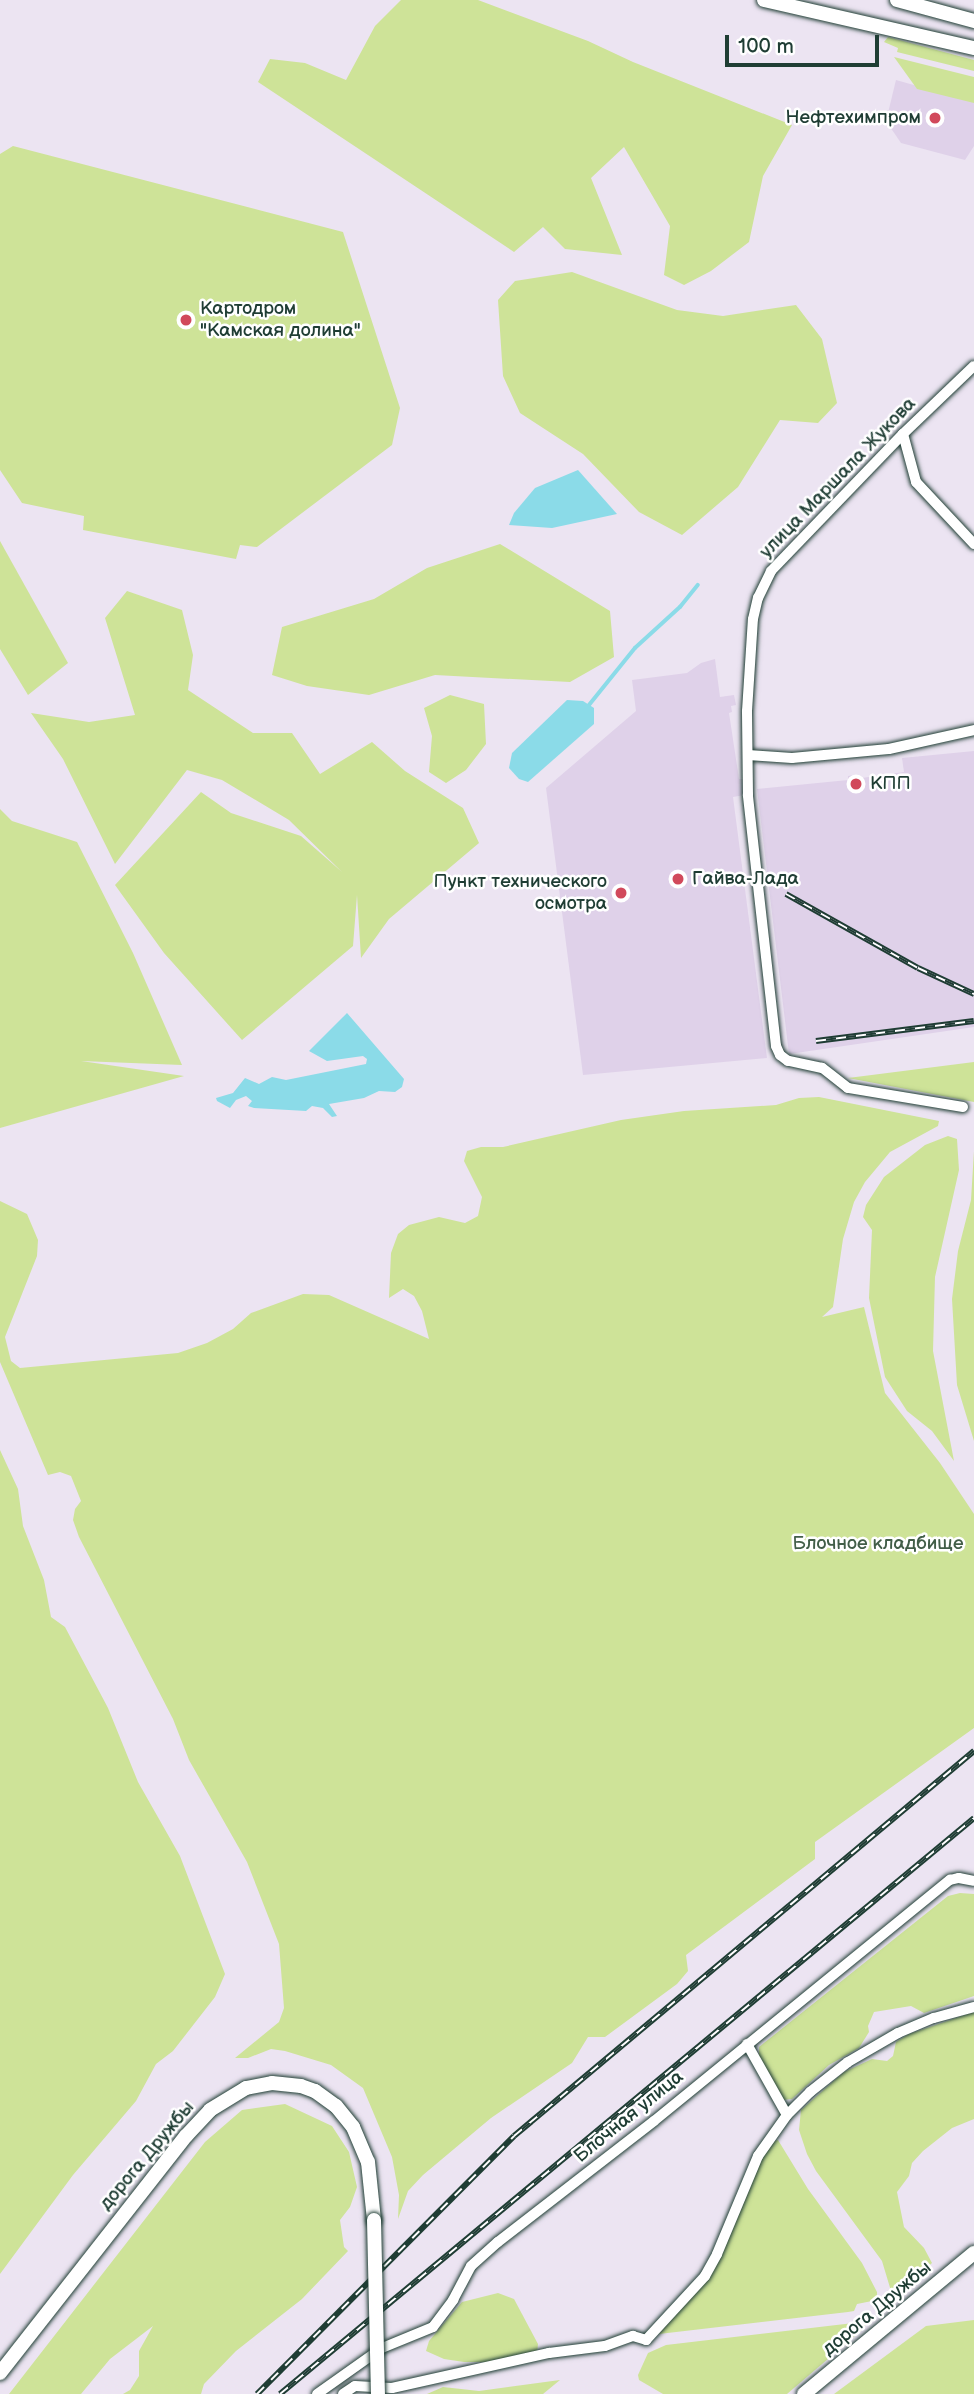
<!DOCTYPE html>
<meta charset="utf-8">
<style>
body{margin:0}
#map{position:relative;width:974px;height:2394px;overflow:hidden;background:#ece4f2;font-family:"Balsamiq Sans",sans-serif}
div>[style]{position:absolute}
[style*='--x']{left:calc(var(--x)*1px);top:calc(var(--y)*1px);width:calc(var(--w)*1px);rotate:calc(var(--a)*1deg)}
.built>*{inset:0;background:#dfd1e9}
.green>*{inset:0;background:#cee398}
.water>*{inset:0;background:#8bdbe8}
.stream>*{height:3.5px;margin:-1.75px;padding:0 1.75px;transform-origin:1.75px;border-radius:1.75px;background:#8bdbe8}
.roads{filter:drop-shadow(0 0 2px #1f3d34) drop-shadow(0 0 2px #1f3d34)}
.minor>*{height:10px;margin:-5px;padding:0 5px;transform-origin:5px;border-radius:5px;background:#fff}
.primary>*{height:14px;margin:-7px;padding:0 7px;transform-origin:7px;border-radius:7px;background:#fff}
.rail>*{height:6px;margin-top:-3px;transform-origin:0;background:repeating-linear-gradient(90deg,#fff 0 10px,#1f3d34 0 20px);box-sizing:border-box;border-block:2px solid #1f3d34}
.bridges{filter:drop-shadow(0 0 2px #1f3d34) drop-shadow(0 0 2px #1f3d34)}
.primary-bridge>*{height:14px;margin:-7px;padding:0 7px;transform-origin:7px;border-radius:7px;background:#fff}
.dots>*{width:19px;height:19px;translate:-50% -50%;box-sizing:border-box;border:4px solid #fff;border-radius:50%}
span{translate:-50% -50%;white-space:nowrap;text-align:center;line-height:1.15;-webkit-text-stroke:5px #fff;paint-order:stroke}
.poi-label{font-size:19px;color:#1f3d34}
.right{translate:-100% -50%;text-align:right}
.left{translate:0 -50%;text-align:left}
.street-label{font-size:19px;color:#1f3d34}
.park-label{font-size:19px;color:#425e48}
.scale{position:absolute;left:725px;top:35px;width:154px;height:32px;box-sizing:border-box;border:4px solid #1f3d34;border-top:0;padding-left:9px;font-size:21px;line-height:24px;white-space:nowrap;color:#1f3d34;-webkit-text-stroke:5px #fff;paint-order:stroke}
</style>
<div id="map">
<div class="built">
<div style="clip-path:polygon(896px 80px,974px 102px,974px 146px,965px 160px,901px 143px,886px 121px)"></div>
<div style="clip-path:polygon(715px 659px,720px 697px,734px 695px,736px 705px,731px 706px,732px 712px,729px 713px,739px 779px,743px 779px,745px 795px,733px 797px,767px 1058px,583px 1075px,546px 788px,636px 711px,632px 680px,687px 673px,701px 663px)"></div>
<div style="clip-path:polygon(974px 751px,974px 1027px,789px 1054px,757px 789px,848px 780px,848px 776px,854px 775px,855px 779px,904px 772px,902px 758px)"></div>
</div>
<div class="green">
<div style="clip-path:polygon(401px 0,478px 0,588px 41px,633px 62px,792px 125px,763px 176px,749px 242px,711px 271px,684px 285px,664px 275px,670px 226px,624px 147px,591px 178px,622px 255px,565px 249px,543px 227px,514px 252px,258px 82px,270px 59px,305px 63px,346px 80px,375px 26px)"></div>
<div style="clip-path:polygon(888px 37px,974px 60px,974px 71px,897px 52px,898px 48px,884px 42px)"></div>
<div style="clip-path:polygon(894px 57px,974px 77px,974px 103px,917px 89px)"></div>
<div style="clip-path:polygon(13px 146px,343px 232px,400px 408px,392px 445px,257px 547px,240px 545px,236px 559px,83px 530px,84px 516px,22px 503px,0 470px,0 154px)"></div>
<div style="clip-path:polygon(572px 272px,677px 310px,723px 316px,796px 305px,822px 339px,837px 403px,818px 423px,780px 420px,738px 487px,682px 535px,639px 512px,583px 454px,520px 413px,503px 376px,498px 300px,515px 281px)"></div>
<div style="clip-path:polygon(0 541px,68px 663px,28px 695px,0 649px)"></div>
<div style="clip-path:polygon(500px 544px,610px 611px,614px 657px,570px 682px,435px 675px,369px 695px,307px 686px,272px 675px,282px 627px,374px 599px,427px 568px)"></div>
<div style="clip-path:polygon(127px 591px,182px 610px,193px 655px,188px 690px,253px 733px,292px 733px,320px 774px,372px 742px,405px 771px,463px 808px,479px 843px,389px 919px,361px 958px,357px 895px,353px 946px,242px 1040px,164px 953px,115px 885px,201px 792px,231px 813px,301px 836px,342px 872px,289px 820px,222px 780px,187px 770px,115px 864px,63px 759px,31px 713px,89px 722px,135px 715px,105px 618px)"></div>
<div style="clip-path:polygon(450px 695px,484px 704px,486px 744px,466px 770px,446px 783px,429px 772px,432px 736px,424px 708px)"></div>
<div style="clip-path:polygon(0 809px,12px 821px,77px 842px,133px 953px,182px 1065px,81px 1061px,184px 1076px,0 1128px)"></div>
<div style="clip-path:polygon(974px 1062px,974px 1102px,848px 1078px)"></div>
<div style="clip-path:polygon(819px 1097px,939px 1121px,938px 1126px,890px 1152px,865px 1182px,854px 1202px,843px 1239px,833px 1307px,822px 1317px,864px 1307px,885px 1393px,940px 1463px,974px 1514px,974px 1728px,815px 1842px,815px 1859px,686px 1955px,688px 1971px,677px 1984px,605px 2037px,588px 2037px,572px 2063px,491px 2118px,423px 2175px,408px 2191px,398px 2219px,399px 2195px,392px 2157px,363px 2088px,331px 2065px,285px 2051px,271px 2049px,248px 2058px,235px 2058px,279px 2022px,284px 2008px,279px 1944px,247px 1862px,189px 1760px,173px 1719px,79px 1537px,73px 1520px,75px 1509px,81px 1501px,71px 1476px,60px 1472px,48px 1475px,0 1362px,0 1201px,27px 1214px,38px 1240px,37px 1256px,5px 1337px,11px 1361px,20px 1368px,178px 1353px,207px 1343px,233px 1329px,251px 1313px,303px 1294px,329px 1295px,429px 1339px,422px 1311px,414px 1296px,403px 1289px,389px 1298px,391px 1253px,398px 1234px,409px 1225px,439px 1217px,465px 1223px,478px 1216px,482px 1197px,464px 1161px,467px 1151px,481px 1147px,503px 1147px,621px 1120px,684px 1111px,776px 1105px,799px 1098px)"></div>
<div style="clip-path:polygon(948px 1136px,957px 1139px,959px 1170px,935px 1277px,933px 1351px,954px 1461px,932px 1431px,907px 1411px,885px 1377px,869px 1298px,872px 1230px,863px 1217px,866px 1205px,884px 1177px,925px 1145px)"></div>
<div style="clip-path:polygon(974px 1151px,974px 1441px,957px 1385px,952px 1299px,958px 1251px,971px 1200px)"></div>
<div style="clip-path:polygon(0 1450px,18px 1489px,23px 1526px,44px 1580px,51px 1617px,65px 1627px,108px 1708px,138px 1782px,180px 1856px,225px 1974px,215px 1997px,173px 2051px,156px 2064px,136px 2101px,73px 2175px,0 2274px)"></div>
<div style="clip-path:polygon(960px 1893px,974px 1894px,974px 1996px,924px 2013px,911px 2006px,874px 2012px,868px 2026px,869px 2032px,859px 2048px,829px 2065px,792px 2099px,782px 2100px,759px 2058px,759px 2047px,948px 1896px)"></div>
<div style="clip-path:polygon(974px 2012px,974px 2119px,952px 2128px,923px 2151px,912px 2163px,909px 2176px,897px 2192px,904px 2227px,924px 2248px,932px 2263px,896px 2295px,891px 2291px,882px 2261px,816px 2171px,807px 2154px,799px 2130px,801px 2110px,844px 2072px,872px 2059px,887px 2061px,893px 2056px,896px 2042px,909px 2034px)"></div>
<div style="clip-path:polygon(285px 2104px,332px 2126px,349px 2152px,357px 2187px,350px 2207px,340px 2220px,344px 2247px,348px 2251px,302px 2299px,236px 2351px,204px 2384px,201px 2394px,123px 2394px,130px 2390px,139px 2376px,139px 2351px,153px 2326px,110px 2359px,81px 2394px,9px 2394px,205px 2142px,242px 2110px)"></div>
<div style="clip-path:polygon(778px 2140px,808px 2189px,862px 2263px,877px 2292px,877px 2300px,857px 2304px,854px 2311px,848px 2312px,659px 2334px,707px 2279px,730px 2236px,765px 2151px,771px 2142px)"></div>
<div style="clip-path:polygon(498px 2293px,514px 2299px,538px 2344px,537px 2353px,490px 2362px,464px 2362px,444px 2359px,426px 2351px,429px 2341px,462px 2302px)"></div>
<div style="clip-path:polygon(974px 2320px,974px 2394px,834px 2394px,926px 2326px)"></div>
<div style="clip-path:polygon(862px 2322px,866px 2324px,863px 2329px,787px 2394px,663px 2394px,639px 2380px,638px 2375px,648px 2353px,666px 2345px)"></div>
<div style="clip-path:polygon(560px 2380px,543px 2394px,427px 2394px,443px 2387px,479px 2391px)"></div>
</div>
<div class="water">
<div style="clip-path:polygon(578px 470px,617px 514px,552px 528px,509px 525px,514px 513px,535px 488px)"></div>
<div style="clip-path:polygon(567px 700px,583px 701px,594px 708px,594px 724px,528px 782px,519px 779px,509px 768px,512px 753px)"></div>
<div style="clip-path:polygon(347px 1013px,404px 1079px,402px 1087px,395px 1092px,379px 1091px,364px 1098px,329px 1104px,337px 1116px,332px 1117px,323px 1108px,312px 1106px,306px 1111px,254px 1108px,248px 1106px,252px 1101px,246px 1096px,236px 1100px,230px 1108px,217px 1101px,216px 1098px,233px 1093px,245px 1078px,259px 1084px,272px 1077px,286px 1080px,366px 1064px,367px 1059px,363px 1056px,327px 1061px,309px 1051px)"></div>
</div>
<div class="stream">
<div style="--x:589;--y:705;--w:73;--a:-51.1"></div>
<div style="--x:635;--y:648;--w:61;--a:-42.3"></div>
<div style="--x:680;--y:607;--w:28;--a:-51"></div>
</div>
<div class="roads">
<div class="minor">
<div style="--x:903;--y:434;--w:50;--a:74.8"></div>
<div style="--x:916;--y:482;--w:85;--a:46.9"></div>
<div style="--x:748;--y:755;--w:44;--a:3.9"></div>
<div style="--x:792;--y:758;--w:97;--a:-5.3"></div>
<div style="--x:889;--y:749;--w:87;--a:-12.6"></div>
<div style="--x:963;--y:1107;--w:117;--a:-170.6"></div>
<div style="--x:848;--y:1088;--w:33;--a:-142"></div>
<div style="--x:822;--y:1068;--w:35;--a:-168"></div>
<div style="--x:788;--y:1061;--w:10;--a:-143"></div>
<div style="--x:780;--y:1055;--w:10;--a:-114"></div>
<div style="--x:776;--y:1046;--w:253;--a:-96.4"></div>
<div style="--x:748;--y:795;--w:84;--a:-90.7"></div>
<div style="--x:747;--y:711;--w:92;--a:-86.3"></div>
<div style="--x:753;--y:619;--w:22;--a:-77"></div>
<div style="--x:758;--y:598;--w:30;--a:-64"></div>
<div style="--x:771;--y:571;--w:190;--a:-46.1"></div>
<div style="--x:903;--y:434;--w:98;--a:-43.8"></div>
<div style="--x:747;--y:2044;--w:81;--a:60.6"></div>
<div style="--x:317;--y:2394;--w:80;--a:-35.3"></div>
<div style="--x:382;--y:2348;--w:55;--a:-22.4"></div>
<div style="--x:433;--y:2327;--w:34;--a:-53"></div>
<div style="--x:453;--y:2300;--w:38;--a:-62"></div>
<div style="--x:471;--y:2266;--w:36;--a:-42"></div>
<div style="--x:498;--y:2242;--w:197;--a:-37.8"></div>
<div style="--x:654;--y:2121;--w:382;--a:-39.2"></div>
<div style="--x:950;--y:1880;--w:9;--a:-13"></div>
<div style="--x:959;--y:1878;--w:15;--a:11"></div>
<div style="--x:343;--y:2394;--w:14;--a:-34"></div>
<div style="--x:355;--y:2386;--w:37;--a:3"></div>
<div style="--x:392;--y:2388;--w:161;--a:-12.6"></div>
<div style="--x:549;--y:2353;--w:56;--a:-7.1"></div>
<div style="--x:605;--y:2346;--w:30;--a:-20"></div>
<div style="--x:633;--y:2336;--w:14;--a:17"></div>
<div style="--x:646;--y:2340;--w:87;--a:-47.3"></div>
<div style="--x:705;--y:2276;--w:25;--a:-61"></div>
<div style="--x:717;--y:2254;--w:106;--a:-67.3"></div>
<div style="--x:758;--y:2156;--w:50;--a:-54.7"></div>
<div style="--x:787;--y:2115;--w:33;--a:-45"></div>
<div style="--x:810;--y:2092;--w:48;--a:-38.3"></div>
<div style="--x:848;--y:2062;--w:58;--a:-30.1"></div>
<div style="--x:898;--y:2033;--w:39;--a:-23"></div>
<div style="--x:934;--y:2018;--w:41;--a:-15.4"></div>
</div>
<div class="primary">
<div style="--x:764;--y:0;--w:215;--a:12.9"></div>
<div style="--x:897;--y:0;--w:80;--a:15.3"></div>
<div style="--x:0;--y:2373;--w:301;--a:-51.9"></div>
<div style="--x:186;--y:2136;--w:35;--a:-47"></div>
<div style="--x:210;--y:2110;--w:42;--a:-31.4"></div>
<div style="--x:246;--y:2088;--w:26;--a:-11"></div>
<div style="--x:272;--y:2083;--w:29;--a:6"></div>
<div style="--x:301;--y:2086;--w:15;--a:20"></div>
<div style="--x:315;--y:2091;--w:26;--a:36"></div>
<div style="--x:336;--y:2106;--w:27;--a:51"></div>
<div style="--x:353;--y:2127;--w:38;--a:67"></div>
<div style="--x:368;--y:2162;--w:58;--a:84.1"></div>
<div style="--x:804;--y:2394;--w:221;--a:-39.7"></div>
</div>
</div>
<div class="rail">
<div style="--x:786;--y:894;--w:151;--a:29.3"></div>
<div style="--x:918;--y:968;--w:62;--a:24.9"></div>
<div style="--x:816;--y:1041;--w:159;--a:-7.2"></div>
<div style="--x:257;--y:2394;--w:364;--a:-45.1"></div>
<div style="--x:514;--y:2136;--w:600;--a:-39.93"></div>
<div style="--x:280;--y:2394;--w:902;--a:-39.69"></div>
</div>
<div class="bridges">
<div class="primary-bridge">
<div style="--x:374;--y:2220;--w:174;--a:88.7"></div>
</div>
</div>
<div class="dots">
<div style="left:935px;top:118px;background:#d1495b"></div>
<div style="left:186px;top:320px;background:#d1495b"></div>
<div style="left:856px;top:784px;background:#d1495b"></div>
<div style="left:678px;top:879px;background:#d1495b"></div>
<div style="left:621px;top:893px;background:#d1495b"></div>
</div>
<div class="poi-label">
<span class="right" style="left:921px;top:118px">Нефтехимпром</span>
<span class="left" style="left:200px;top:320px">Картодром<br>"Камская долина"</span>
<span class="left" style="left:870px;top:784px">КПП</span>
<span class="left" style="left:692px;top:879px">Гайва-Лада</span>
<span class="right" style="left:607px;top:893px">Пункт технического<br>осмотра</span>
</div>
<div class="street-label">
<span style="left:838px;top:478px;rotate:-46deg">улица Маршала Жукова</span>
<span style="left:629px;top:2117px;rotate:-39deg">Блочная улица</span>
<span style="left:147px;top:2156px;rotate:-50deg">дорога Дружбы</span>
<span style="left:877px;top:2309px;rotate:-40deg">дорога Дружбы</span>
</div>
<div class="park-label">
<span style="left:878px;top:1544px">Блочное кладбище</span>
</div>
<div class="scale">100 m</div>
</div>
